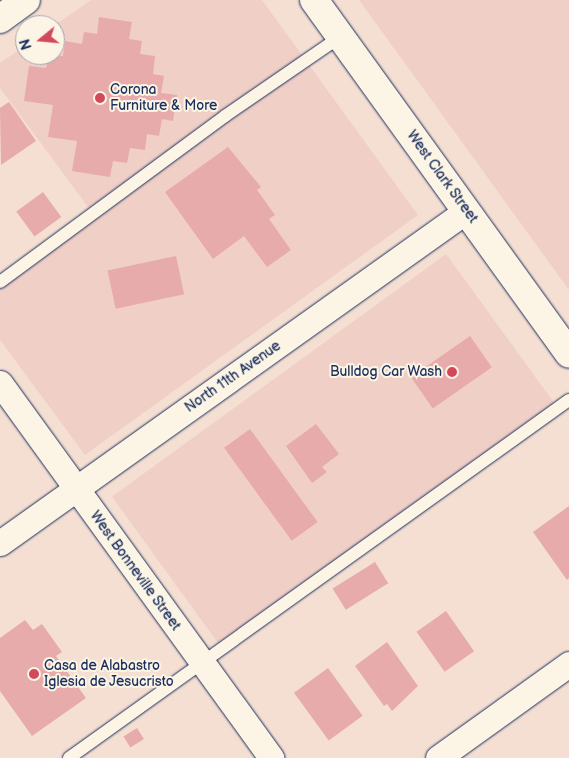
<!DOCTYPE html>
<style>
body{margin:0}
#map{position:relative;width:569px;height:758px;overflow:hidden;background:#f5dfd3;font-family:"Balsamiq Sans",sans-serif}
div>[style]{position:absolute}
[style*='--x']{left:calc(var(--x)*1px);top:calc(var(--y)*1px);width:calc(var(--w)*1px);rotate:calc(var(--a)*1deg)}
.built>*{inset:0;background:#f0cfc7;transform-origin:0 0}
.building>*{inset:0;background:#e6abaa;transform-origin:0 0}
.roads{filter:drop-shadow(0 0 1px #1b2f5e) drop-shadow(0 0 1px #1b2f5e)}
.lane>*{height:12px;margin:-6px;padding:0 6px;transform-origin:6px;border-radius:6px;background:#fcf5e5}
.street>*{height:25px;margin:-12.5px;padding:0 12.5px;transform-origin:12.5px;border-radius:12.5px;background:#fcf5e5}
.secondary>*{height:28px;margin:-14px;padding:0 14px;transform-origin:14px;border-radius:14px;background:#fcf5e5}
.dots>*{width:14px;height:14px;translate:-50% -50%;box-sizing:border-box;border:2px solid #fcf5e5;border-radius:50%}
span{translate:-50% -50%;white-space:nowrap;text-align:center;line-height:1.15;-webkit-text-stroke:4px #fcf5e5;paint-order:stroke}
.poi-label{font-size:14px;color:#1b2f5e}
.left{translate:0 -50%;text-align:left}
.right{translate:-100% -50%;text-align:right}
.street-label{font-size:14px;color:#1b2f5e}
.north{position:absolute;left:15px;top:15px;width:50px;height:50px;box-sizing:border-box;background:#fcf5e5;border:1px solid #a2a6af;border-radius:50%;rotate:253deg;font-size:14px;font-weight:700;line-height:20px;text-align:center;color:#1b2f5e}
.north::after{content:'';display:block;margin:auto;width:18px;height:22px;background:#d1495b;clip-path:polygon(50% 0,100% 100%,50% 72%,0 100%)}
</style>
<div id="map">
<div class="built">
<div style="clip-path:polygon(91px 0,262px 0,418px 215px,85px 455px,0 340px,0 284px,94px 215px,0 88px,0 63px,25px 46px,25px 55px,55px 55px,55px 25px)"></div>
<div style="clip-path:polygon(359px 0,569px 0,569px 290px)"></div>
<div style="left:446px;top:254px;width:193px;height:413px;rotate:54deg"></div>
</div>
<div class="building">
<div style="clip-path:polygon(99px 17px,132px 22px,129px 39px,142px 41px,140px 54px,155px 56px,153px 74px,164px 76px,161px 93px,177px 95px,173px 121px,162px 119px,159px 136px,147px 134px,145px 150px,130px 148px,127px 163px,113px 161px,110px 177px,72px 171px,77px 141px,48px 137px,53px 105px,24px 101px,29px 66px,46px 68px,48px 55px,63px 56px,65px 41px,82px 44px,84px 32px,97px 34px)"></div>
<div style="clip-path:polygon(9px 102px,36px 141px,1px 165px,0 108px)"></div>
<div style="clip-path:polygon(228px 147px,261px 187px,257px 190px,275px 215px,269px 219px,291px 250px,267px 267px,244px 236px,213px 259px,165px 192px)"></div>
<div style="left:43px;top:192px;width:31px;height:33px;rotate:54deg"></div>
<div style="left:176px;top:256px;width:39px;height:70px;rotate:78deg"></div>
<div style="left:470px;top:336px;width:38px;height:72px;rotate:55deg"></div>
<div style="clip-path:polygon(316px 424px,339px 454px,322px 467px,327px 472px,312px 483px,286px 446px)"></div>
<div style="left:250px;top:429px;width:115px;height:32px;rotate:54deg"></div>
<div style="clip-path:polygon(569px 506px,569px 578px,567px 580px,533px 532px)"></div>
<div style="left:375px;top:562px;width:25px;height:50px;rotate:58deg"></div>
<div style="left:446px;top:611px;width:49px;height:36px;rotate:55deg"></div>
<div style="clip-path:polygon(25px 620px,33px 630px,42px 624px,62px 652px,56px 656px,86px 698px,32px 736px,0 691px,0 638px)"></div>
<div style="clip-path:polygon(387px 642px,418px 686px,392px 711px,387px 704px,384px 706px,355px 666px)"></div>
<div style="left:328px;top:668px;width:59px;height:42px;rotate:54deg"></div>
<div style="left:137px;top:728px;width:13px;height:16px;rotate:58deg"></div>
</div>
<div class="roads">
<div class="lane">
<div style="--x:0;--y:282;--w:280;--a:-36.4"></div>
<div style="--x:225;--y:116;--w:140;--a:-34.5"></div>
<div style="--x:69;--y:758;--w:615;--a:-35.6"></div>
</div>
<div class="street">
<div style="--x:0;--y:383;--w:463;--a:54.1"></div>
<div style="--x:0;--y:543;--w:572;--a:-35.47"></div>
<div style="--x:438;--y:758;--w:161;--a:-35.7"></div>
</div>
<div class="secondary">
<div style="--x:314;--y:0;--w:436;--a:54.2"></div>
<div style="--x:0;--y:19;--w:32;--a:-36"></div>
</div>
</div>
<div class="dots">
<div style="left:100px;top:98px;background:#d1495b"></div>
<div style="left:452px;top:372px;background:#d1495b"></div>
<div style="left:34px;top:674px;background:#d1495b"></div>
</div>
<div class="poi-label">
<span class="left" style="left:110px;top:98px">Corona<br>Furniture &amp; More</span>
<span class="right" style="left:442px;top:372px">Bulldog Car Wash</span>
<span class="left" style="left:44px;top:674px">Casa de Alabastro<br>Iglesia de Jesucristo</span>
</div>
<div class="street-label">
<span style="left:442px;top:177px;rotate:54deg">West Clark Street</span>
<span style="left:233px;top:377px;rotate:-35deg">North 11th Avenue</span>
<span style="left:135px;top:571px;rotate:54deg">West Bonneville Street</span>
</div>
<div class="north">N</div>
</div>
